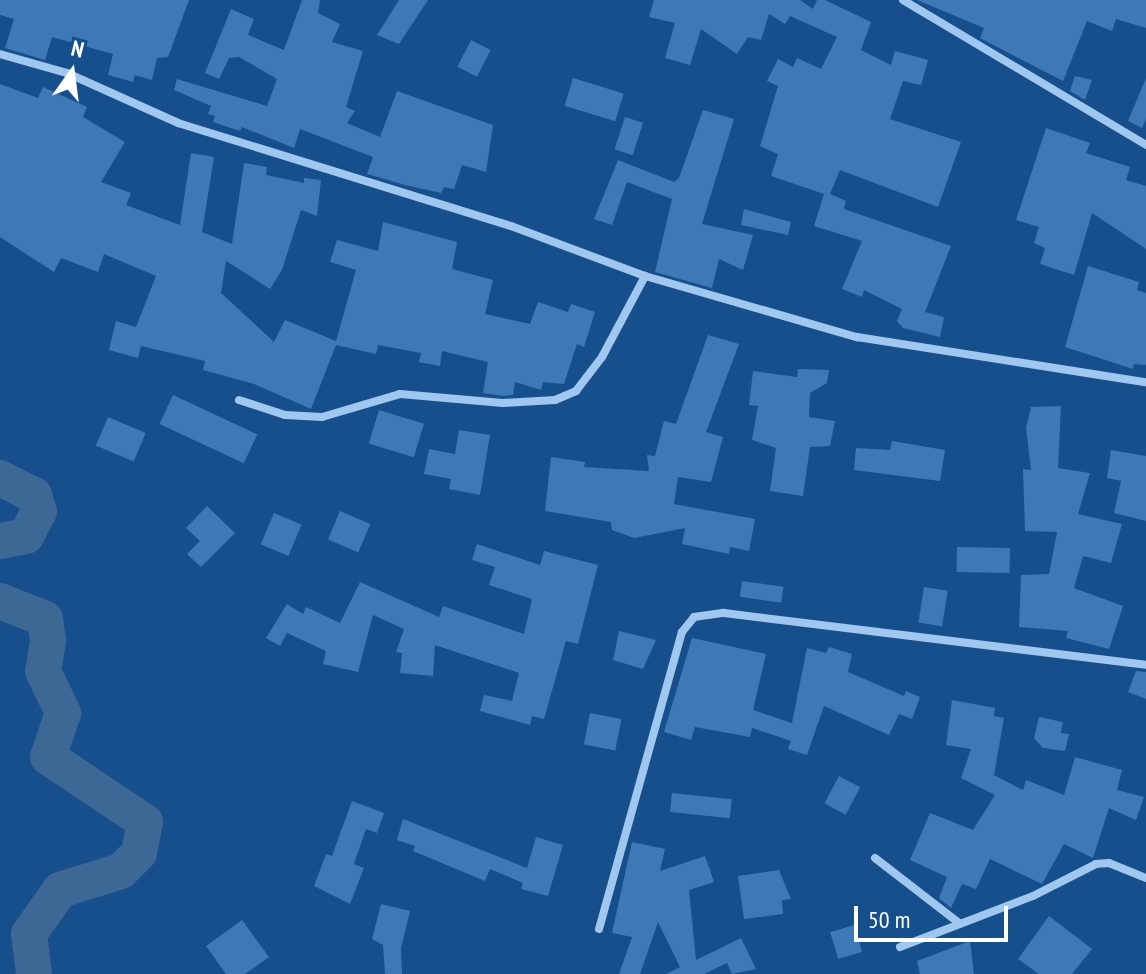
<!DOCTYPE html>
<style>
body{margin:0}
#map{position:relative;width:1146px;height:974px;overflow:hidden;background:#164f8c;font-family:"PT Sans Narrow",sans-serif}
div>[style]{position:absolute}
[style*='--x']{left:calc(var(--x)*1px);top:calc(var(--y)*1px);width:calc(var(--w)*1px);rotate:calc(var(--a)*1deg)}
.river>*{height:36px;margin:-18px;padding:0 18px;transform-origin:18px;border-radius:18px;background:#3d6794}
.building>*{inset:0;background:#3e78b5;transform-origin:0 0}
.street>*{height:8px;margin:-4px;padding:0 4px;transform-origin:4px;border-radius:4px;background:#9fc7ef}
span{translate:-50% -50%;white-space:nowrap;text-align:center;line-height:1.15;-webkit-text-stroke:6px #164f8c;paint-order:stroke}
.north{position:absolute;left:32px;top:32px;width:80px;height:80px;-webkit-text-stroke:6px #164f8c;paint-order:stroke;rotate:14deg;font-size:22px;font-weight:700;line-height:32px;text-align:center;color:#fff}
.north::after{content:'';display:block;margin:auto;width:28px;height:36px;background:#fff;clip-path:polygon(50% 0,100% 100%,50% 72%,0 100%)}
.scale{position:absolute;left:854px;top:906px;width:154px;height:36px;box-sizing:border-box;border:4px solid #fff;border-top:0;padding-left:10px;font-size:24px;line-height:28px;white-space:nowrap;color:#fff;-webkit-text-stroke:6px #164f8c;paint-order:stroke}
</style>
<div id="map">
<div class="river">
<div style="--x:0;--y:478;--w:38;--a:27"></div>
<div style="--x:34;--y:495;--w:17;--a:73"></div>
<div style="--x:39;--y:511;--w:28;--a:117"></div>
<div style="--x:26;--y:536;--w:26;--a:169"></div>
<div style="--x:0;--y:601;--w:48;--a:21.8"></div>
<div style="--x:45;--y:619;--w:22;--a:82"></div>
<div style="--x:48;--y:641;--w:30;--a:99"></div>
<div style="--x:43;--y:671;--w:47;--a:64.5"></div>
<div style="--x:63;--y:713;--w:46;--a:108.8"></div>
<div style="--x:48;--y:757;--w:117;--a:33.8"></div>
<div style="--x:145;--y:822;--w:32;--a:101"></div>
<div style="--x:139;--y:853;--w:25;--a:135"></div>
<div style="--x:121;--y:871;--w:64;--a:162.7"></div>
<div style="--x:60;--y:890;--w:54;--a:125.2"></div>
<div style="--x:29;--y:934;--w:40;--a:82.9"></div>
</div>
<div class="building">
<div style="clip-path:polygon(0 0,189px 0,168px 57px,157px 58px,152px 80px,135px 75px,133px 82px,108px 75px,113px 54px,52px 37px,45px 60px,5px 48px,14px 19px,0 15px)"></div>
<div style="clip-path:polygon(302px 0,320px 0,318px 13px,340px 24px,332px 42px,363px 51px,346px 107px,355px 111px,347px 123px,380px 137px,397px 91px,493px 125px,486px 172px,462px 165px,454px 189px,444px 187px,441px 193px,405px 185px,367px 174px,373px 157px,300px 129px,294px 148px,242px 127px,240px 131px,213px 122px,215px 116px,208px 114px,211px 106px,174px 90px,177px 79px,267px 106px,277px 79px,239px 57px,229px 58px,219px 79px,205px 73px,231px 9px,254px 19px,248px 35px,284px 50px)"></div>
<div style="clip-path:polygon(399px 0,428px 0,399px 44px,377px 35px)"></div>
<div style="clip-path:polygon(654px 0,800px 0,813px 9px,817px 0,825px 0,871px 22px,861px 50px,891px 65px,895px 51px,928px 60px,921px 85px,903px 81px,890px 119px,961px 142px,938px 207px,840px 170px,830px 194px,846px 201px,844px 209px,951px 246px,925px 312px,944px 317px,940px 337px,903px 328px,897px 321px,902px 309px,864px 290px,862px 297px,842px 289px,862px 241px,814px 226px,824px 194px,771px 176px,778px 154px,760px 146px,778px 86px,767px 81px,778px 59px,793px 67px,797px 58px,821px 69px,837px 37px,790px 16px,785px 24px,769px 14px,761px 40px,748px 37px,737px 54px,701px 29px,690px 65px,665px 58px,675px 23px,649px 17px)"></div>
<div style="clip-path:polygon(917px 0,1146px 0,1146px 28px,1116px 19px,1112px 31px,1087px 21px,1063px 81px,980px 38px,984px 28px)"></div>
<div style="left:471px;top:40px;width:22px;height:30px;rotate:27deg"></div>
<div style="clip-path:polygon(1075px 76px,1092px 80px,1085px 100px,1070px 91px)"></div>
<div style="left:573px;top:78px;width:53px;height:29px;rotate:17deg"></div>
<div style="clip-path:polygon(1146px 78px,1146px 119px,1142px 128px,1128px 121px)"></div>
<div style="clip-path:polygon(0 84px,38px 98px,43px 87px,87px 107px,83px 117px,125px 142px,101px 182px,131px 193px,126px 205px,180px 225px,191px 153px,214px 157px,202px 232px,232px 244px,244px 163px,267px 167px,266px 175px,304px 183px,304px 178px,321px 180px,317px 216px,301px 210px,282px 270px,270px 289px,226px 261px,221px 293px,274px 342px,285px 320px,336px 341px,356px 270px,330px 262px,337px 240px,378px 251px,383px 222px,457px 242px,452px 269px,493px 280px,485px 314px,530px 324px,538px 302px,568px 312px,571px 304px,595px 312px,584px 347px,577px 344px,564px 384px,543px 382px,541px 390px,515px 382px,513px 395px,503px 396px,483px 393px,488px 362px,442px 351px,440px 366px,419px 362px,421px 353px,378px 345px,376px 354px,336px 345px,311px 409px,254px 384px,203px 370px,205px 361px,141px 346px,138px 358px,109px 350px,116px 321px,136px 327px,156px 276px,104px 254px,98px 272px,61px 258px,54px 272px,0 237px)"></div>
<div style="clip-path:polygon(703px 110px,734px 119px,702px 224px,753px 235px,743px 270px,719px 259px,712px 288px,655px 272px,672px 199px,627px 182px,612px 225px,594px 219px,618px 160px,674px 182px,679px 178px)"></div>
<div style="left:625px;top:117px;width:19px;height:34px;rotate:18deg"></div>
<div style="clip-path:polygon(1046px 128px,1090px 143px,1086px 153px,1130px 167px,1126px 180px,1146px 186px,1146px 249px,1092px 213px,1074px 275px,1040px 264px,1045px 248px,1034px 243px,1039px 227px,1016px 220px)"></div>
<div style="clip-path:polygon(744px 209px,791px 222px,788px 235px,741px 225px)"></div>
<div style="clip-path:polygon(1088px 266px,1139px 282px,1137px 290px,1146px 293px,1146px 365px,1134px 364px,1133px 369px,1065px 347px)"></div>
<div style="clip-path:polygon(708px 335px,739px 344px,706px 432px,723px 437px,711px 482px,678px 477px,674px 504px,755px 519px,749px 551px,730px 547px,729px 554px,682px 544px,685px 528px,634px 538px,612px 530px,611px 522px,545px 511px,551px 457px,585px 462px,584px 467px,649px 471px,647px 455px,655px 456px,664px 421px,676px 424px)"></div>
<div style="clip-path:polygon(798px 369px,829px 370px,827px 383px,810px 393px,809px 417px,835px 421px,830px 446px,810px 447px,803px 496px,770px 491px,776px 448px,752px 440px,758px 406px,749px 405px,753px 371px,797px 377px)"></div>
<div style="left:173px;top:395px;width:93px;height:32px;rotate:25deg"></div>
<div style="clip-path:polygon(1061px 406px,1058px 468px,1090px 473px,1078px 514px,1122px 524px,1111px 563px,1083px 556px,1074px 588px,1123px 606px,1109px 649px,1066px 638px,1068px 631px,1019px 627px,1021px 575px,1049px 574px,1057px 532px,1025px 531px,1023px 469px,1031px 470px,1026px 428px,1031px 407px)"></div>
<div style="left:379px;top:410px;width:47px;height:35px;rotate:17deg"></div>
<div style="left:108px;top:417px;width:41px;height:31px;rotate:23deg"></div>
<div style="clip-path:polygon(459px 430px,490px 435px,480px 495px,449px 489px,451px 479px,424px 474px,429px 449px,455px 454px)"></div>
<div style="clip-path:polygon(892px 441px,945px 450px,940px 481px,854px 470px,856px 448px,890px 450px)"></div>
<div style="clip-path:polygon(1111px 450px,1146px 456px,1146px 521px,1114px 513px,1121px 481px,1107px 478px)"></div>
<div style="clip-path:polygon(207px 506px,235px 533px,201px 567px,187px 554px,200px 541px,186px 528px)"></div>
<div style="left:340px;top:511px;width:33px;height:31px;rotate:23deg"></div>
<div style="left:274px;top:513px;width:30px;height:34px;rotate:23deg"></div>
<div style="clip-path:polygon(477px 544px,540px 565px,544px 551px,598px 565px,578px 644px,566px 641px,544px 719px,532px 716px,530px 725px,480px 711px,484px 695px,512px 701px,519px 673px,435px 645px,433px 676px,400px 673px,402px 653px,396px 652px,404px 629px,373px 615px,358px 672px,323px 664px,326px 651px,287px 633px,280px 646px,266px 638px,287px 604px,303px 614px,306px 607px,340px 623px,360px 582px,439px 617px,443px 606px,524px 634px,532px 599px,489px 585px,495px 567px,472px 560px)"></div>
<div style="left:957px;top:547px;width:53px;height:25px;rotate:1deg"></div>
<div style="left:742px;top:581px;width:42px;height:16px;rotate:8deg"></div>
<div style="left:924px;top:587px;width:24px;height:36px;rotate:9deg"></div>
<div style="clip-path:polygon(619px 631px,656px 640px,643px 669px,613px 660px)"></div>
<div style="clip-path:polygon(692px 638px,766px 654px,753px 710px,792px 723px,807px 648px,826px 653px,829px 647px,852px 654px,848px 672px,904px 696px,906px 691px,920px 697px,912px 719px,899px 714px,889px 735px,824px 706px,807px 755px,788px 749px,791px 741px,752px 728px,750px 737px,695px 727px,691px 740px,664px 732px)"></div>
<div style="clip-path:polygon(1136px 671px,1146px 672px,1146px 699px,1128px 692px)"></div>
<div style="clip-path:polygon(952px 700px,995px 708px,994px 716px,1004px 718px,994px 775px,1023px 790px,1026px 780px,1064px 795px,1075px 757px,1122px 770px,1117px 790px,1144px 797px,1136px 820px,1109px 808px,1093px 858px,1064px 844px,1042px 884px,990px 859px,976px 889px,962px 884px,951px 908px,939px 898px,947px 877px,910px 860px,930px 813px,973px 830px,995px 795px,961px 778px,971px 749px,946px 745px)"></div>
<div style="left:590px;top:713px;width:32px;height:32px;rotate:11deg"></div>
<div style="clip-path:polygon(1039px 717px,1063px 722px,1061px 733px,1069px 734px,1065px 751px,1043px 748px,1034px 738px)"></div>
<div style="left:839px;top:776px;width:24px;height:31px;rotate:28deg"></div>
<div style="left:672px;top:793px;width:60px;height:19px;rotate:6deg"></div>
<div style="clip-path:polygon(352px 801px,384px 813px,377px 833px,366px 829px,354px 864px,364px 868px,350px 904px,314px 886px,326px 854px,332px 856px)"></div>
<div style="clip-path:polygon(403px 819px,527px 868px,536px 837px,563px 845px,548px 896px,521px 889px,523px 883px,490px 869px,485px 881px,413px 851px,415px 846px,397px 840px)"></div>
<div style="clip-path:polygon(632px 842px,665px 849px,660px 871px,705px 856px,714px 882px,689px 890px,696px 960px,741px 938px,756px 969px,732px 974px,727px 963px,704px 974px,666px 974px,680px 967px,658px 922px,640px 974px,619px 974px,632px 937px,612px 933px)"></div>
<div style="clip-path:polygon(779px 870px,791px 899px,782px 900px,783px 914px,744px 919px,738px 876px)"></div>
<div style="clip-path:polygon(381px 904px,410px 911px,401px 948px,402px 974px,385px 974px,383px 945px,372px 939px)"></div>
<div style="clip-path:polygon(1049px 916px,1092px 949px,1072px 974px,1039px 974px,1018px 959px)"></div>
<div style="clip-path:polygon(242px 920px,269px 957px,245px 974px,226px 974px,206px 946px)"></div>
<div style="left:854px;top:925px;width:28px;height:25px;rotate:73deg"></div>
<div style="clip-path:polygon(970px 941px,974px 974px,920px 974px,917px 961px)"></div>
</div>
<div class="street">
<div style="--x:903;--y:0;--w:283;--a:30.8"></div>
<div style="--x:0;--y:54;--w:70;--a:15.8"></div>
<div style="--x:67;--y:73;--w:122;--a:24.2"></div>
<div style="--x:178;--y:123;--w:349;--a:17.2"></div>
<div style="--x:511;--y:226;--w:143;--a:20.5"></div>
<div style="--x:645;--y:276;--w:221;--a:16.1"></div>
<div style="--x:857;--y:337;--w:292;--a:8.9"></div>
<div style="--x:239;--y:400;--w:48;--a:18.1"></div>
<div style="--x:285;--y:415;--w:37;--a:3"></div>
<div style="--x:322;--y:417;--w:81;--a:-16.4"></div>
<div style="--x:400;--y:394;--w:103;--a:5"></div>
<div style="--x:503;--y:403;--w:52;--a:-3.3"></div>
<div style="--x:555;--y:400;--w:23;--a:-23"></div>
<div style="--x:576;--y:391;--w:43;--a:-52.6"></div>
<div style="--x:602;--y:357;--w:92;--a:-62"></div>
<div style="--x:875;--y:858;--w:106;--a:37.7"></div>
<div style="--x:599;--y:929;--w:308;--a:-74.4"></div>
<div style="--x:682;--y:632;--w:19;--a:-51"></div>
<div style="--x:694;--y:617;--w:30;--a:-8"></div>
<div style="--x:724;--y:613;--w:425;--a:7"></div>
<div style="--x:900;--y:947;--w:142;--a:-21"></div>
<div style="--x:1033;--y:896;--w:71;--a:-26.9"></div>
<div style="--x:1096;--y:864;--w:13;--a:-4"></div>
<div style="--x:1109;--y:863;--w:40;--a:22"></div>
</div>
<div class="north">N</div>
<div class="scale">50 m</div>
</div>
